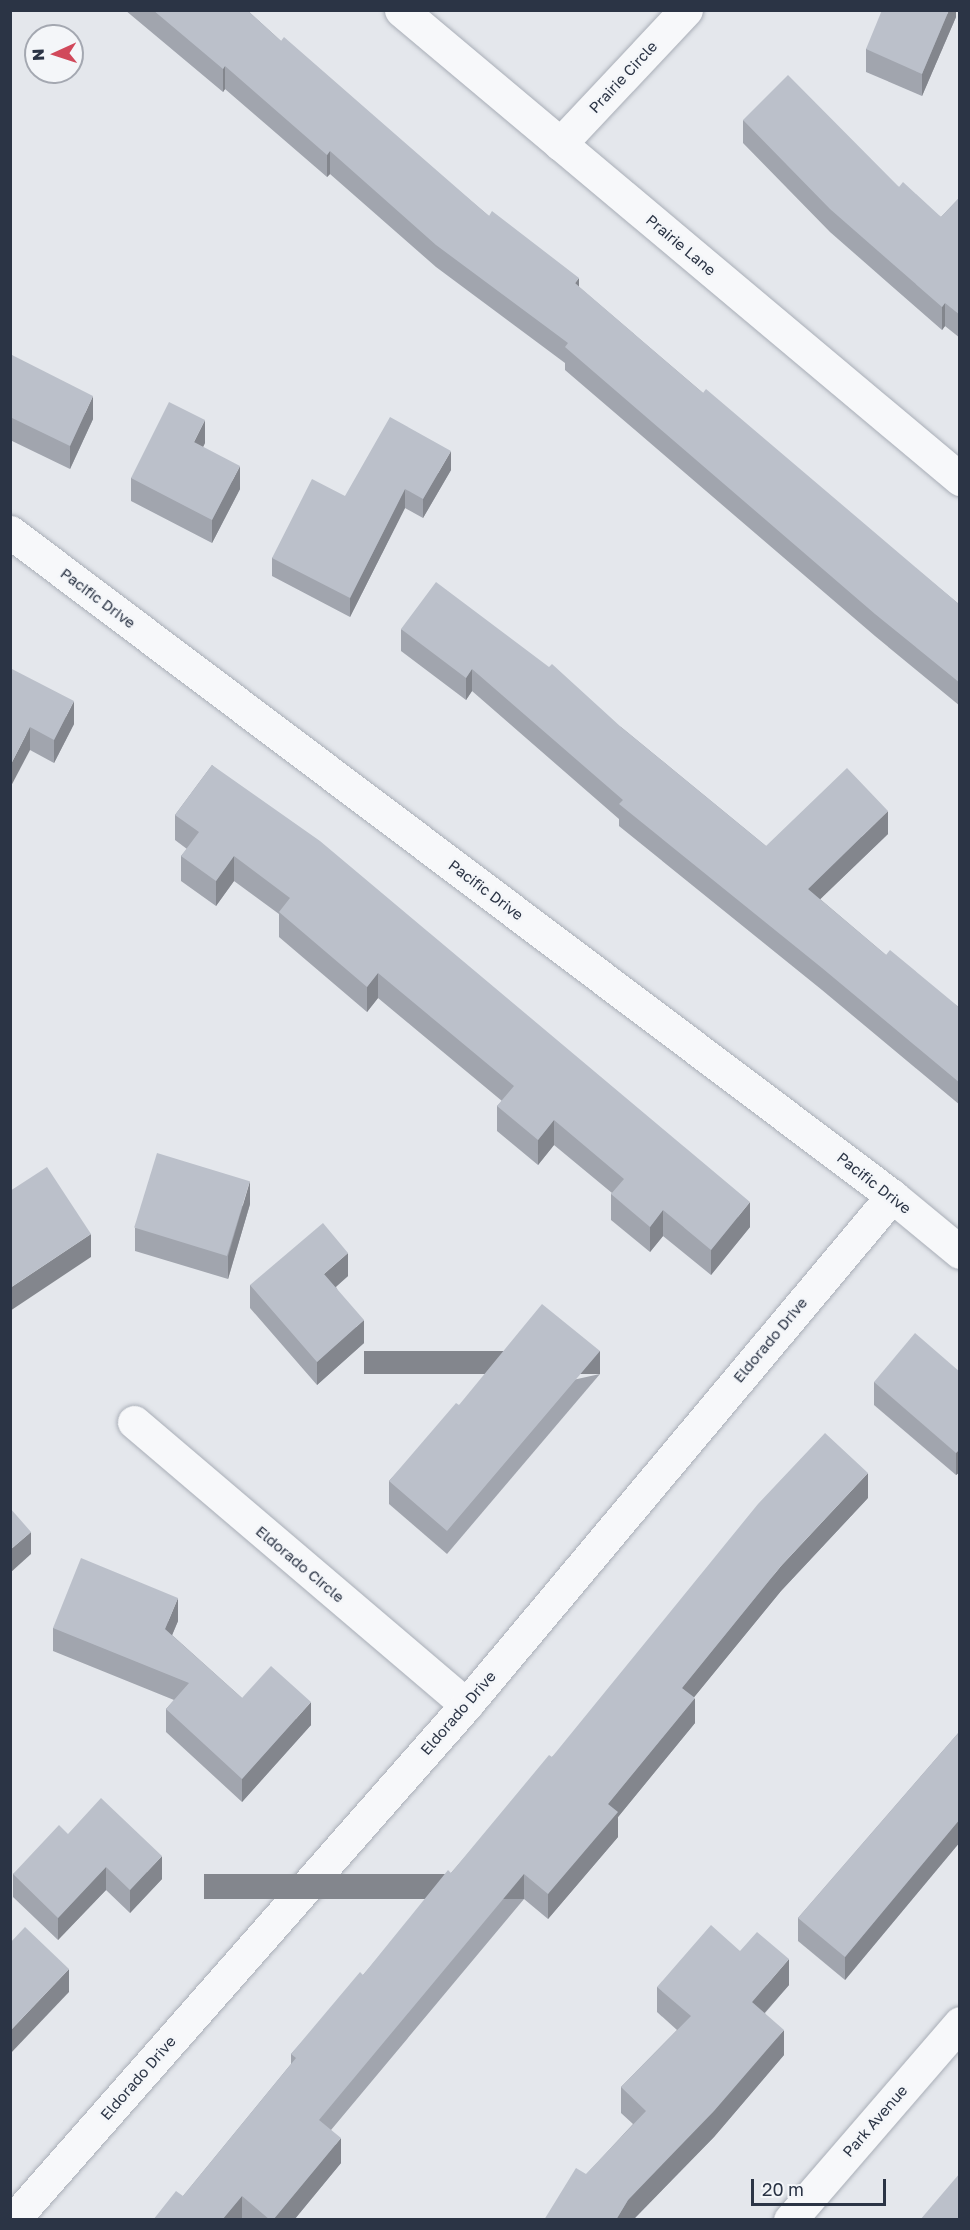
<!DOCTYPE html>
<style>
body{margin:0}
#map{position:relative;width:970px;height:2230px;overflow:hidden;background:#e4e7ec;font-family:"Golos Text",sans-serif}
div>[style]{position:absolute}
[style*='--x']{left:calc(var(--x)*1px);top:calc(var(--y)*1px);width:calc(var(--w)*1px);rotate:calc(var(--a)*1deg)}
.roads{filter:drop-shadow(0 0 2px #a9aeb7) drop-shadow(0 0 2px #a9aeb7)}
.street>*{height:33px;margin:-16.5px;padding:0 16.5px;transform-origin:16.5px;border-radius:16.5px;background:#f7f8fa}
.wall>*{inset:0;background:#a1a5ae}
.shaded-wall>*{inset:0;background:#83868d;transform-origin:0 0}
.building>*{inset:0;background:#bbc0ca;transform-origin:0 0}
span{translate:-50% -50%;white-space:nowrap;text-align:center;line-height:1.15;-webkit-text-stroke:5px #f4f6f9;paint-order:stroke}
.street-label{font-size:15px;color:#2b3445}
.frame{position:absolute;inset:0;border:12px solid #2b3445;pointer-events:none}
.north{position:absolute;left:24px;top:24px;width:60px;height:60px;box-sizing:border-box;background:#f4f6f9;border:2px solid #a4a8b1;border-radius:50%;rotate:267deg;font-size:16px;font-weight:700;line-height:24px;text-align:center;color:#2b3445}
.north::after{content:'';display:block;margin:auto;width:21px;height:27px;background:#d1495b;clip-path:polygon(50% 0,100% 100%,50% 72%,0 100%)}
.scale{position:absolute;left:751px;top:2179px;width:135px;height:27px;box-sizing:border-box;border:3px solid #2b3445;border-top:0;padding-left:8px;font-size:18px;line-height:21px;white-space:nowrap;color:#2b3445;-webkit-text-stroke:4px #f4f6f9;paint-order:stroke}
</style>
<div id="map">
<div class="roads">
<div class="street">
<div style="--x:401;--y:10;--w:730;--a:40"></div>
<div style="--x:560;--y:144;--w:184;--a:-46.8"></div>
<div style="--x:10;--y:532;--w:1104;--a:36.97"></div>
<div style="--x:892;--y:1196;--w:88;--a:39.5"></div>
<div style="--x:134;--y:1422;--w:436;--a:40.4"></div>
<div style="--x:13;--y:2220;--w:686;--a:-48.66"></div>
<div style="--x:466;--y:1705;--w:664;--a:-50.07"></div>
<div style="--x:790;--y:2220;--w:260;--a:-49.2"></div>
</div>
</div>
<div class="wall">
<div style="clip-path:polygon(125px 10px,247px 10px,281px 41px,489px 216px,579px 287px,703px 393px,960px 605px,960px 706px,875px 636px,565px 370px,565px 363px,436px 267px,330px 174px,327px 177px,225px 89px,223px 92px)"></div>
<div style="clip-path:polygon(956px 10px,956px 17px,922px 96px,866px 72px,866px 49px)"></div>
<div style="clip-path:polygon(743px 120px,899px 187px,941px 217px,960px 197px,960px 338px,945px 326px,942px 330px,830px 232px,743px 143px)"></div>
<div style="clip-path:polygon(10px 354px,93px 419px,70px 469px,10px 440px)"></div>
<div style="clip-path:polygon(205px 443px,203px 447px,240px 489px,212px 543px,131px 501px,131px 478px)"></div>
<div style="clip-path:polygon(451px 470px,423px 518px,405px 508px,350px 617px,272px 576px,272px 558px,345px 496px)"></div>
<div style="clip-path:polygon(401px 629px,621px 727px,766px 846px,888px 834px,820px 899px,886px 955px,960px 1008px,960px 1105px,822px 990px,619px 826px,619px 819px,472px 691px,466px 700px,401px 651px)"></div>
<div style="clip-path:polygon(10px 668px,74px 724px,54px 763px,30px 750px)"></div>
<div style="clip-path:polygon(212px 765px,750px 1227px,711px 1275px,663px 1236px,650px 1252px,611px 1220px,611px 1194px,612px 1193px,554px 1145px,538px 1165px,497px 1131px,497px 1106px,502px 1101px,378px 998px,367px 1012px,279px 937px,279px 914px,234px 881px,216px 906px,181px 881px,181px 856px,187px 849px,175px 840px,175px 815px)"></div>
<div style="clip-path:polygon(250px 1204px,228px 1279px,135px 1251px,135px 1228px)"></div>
<div style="clip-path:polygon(348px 1276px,336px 1287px,364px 1343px,317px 1385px,250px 1308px,250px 1285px)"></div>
<div style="clip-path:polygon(960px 1372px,960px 1472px,956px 1475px,874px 1405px,874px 1382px)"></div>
<div style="clip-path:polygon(600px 1374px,447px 1554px,389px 1504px,389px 1481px,459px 1405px)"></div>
<div style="clip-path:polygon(868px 1498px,781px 1591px,694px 1697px,695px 1723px,618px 1817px,618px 1837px,548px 1919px,524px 1899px,331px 2130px,341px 2163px,294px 2220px,153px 2220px,183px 2196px,291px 2064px,291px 2054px,363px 1975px,451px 1873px,552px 1757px)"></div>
<div style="clip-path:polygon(178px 1621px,172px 1635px,242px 1698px,311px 1725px,242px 1802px,166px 1732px,166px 1709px,174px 1700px,53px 1651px,53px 1628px)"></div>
<div style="clip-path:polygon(960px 1731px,960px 1842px,845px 1980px,798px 1941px,798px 1918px)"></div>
<div style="clip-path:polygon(68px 1834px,162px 1879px,130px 1913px,106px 1890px,58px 1940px,13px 1897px,13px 1874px)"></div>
<div style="clip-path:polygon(789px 1985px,765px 2013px,784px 2055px,714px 2137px,633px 2220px,544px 2220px,633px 2124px,621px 2113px,621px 2087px,677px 2030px,657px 2012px,657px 1987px)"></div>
</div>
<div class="shaded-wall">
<div style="clip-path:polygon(949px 10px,956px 10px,956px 17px,922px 96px,922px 74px)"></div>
<div style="clip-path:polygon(225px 66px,225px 89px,223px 92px,223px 69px)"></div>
<div style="clip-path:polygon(330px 151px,330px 174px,327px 177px,327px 155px)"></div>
<div style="clip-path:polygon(579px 278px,579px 300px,575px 283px)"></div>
<div style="clip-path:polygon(945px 303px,945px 326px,942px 330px,942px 307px)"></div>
<div style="clip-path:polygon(93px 396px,93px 419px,70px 469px,70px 446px)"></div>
<div style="clip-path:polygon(205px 420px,205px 443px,194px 465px,194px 442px)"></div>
<div style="clip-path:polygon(451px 451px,451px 470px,423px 518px,423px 499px)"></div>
<div style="clip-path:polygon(240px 466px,240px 489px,212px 543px,212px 520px)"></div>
<div style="clip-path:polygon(405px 489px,405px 508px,350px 617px,350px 598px)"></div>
<div style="clip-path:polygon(472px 669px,472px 691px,466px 700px,466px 678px)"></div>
<div style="clip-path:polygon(74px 701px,74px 724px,54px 763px,54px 740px)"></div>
<div style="clip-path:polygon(30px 727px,30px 750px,10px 788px,10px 766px)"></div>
<div style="clip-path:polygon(888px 811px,888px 834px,808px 911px,808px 889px)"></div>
<div style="clip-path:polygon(234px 856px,234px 881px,216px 906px,216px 881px)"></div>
<div style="clip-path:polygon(378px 973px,378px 998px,367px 1012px,367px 987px)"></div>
<div style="clip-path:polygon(554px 1120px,554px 1145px,538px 1165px,538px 1140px)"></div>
<div style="clip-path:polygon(250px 1181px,250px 1204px,228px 1279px,228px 1256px)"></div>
<div style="clip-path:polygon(750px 1202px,750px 1227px,711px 1275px,711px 1250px)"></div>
<div style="clip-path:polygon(663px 1210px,663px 1236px,650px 1252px,650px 1227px)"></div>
<div style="clip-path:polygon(91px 1234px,91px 1257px,10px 1311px,10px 1288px)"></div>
<div style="clip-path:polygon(348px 1253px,348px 1276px,324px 1297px,324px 1274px)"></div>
<div style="clip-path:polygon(364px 1320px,364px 1343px,317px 1385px,317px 1362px)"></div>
<div style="left:600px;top:1351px;width:23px;height:236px;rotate:90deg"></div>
<div style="clip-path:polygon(960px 1449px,960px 1472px,956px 1475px,956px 1453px)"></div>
<div style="clip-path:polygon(868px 1473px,868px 1498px,781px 1591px,682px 1712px,682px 1688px,781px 1566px)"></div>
<div style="clip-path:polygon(31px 1532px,31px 1554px,10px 1573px,10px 1550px)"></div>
<div style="clip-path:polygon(178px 1598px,178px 1621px,165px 1652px,165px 1629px)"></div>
<div style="clip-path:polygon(695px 1698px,695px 1723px,618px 1817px,618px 1837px,548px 1919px,548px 1894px,608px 1804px)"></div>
<div style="clip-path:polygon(311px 1702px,311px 1725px,242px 1802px,242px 1779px)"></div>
<div style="clip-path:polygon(960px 1819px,960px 1842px,845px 1980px,845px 1957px)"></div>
<div style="clip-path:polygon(162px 1856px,162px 1879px,130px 1913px,130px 1890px)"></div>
<div style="clip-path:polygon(106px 1867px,106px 1890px,58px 1940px,58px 1918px)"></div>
<div style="left:524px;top:1874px;width:25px;height:320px;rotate:90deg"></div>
<div style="clip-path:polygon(789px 1959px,789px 1985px,752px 2027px,752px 2002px)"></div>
<div style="clip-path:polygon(69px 1969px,69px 1992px,10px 2054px,10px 2031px)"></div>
<div style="clip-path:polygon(784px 2030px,784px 2055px,714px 2137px,633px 2220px,616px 2220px,628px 2200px)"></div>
<div style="clip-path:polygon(341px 2138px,341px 2163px,294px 2220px,273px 2220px)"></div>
<div style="clip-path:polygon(242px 2196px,242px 2220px,222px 2220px)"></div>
</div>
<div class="building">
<div style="clip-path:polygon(153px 10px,247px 10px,281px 41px,284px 37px,489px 216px,492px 211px,579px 278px,575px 283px,703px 393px,706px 389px,960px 605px,960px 683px,875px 614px,565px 347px,568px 343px,436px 245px,330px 151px,327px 155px,225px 66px,223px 69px)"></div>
<div style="clip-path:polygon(882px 10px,949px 10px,922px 74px,866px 49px)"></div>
<div style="clip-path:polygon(788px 75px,899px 187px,903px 182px,941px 217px,960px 197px,960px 315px,945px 303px,942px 307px,830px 209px,743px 120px)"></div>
<div style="clip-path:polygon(10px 354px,93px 396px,70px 446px,10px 417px)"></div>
<div style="clip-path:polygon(169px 402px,205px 420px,194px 442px,240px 466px,212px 520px,131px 478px)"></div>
<div style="clip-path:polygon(390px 417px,451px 451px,423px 499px,405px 489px,350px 598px,272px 558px,312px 479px,345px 496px)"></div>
<div style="clip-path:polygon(436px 582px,549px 667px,552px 664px,621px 727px,766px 846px,847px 768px,888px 811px,808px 889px,886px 955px,890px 950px,960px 1008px,960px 1083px,822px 968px,619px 804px,623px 800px,472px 669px,466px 678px,401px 629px)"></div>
<div style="clip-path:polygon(10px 668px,74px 701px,54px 740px,30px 727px,10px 766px)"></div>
<div style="clip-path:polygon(212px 765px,320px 841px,750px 1202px,711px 1250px,663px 1210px,650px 1227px,611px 1194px,624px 1179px,554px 1120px,538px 1140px,497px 1106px,514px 1086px,378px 973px,367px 987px,279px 912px,290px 898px,234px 856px,216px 881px,181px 856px,199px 832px,175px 815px)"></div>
<div style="left:157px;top:1153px;width:97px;height:78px;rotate:17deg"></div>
<div style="clip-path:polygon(47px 1167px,91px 1234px,10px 1288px,10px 1191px)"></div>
<div style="clip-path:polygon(323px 1223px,348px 1253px,324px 1274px,364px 1320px,317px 1362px,250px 1285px)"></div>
<div style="clip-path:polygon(542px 1304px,600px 1351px,447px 1531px,389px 1481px,456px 1403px,459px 1405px)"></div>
<div style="clip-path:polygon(915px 1333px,960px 1372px,960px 1449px,956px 1453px,874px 1382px)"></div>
<div style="clip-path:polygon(825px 1433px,868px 1473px,781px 1566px,682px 1688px,695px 1698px,608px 1804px,618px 1812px,548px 1894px,524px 1874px,319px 2120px,341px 2138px,273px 2220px,270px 2220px,242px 2196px,222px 2220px,153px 2220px,176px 2191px,183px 2196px,296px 2058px,291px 2054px,360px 1972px,363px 1975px,448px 1870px,451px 1873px,549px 1755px,552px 1757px,758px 1504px)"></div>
<div style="clip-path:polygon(10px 1508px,31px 1532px,10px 1550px)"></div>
<div style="clip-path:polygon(81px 1558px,178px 1598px,165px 1629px,242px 1698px,271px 1666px,311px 1702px,242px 1779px,166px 1709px,189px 1683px,53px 1628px)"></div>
<div style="clip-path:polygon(960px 1731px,960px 1819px,845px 1957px,798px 1918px)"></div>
<div style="clip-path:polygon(101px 1798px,162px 1856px,130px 1890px,106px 1867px,58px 1918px,13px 1874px,59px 1825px,68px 1834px)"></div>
<div style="clip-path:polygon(711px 1925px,740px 1951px,757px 1932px,789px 1959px,752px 2002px,784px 2030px,714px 2111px,628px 2200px,616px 2220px,544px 2220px,576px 2168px,586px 2174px,646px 2111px,621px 2087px,691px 2016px,657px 1987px)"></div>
<div style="clip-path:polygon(25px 1927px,69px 1969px,10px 2031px,10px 1943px)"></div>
<div style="clip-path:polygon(960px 2173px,960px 2220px,920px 2220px)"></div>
</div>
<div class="street-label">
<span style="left:623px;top:77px;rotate:-47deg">Prairie Circle</span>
<span style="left:681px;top:245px;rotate:40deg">Prairie Lane</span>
<span style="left:98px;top:598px;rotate:37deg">Pacific Drive</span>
<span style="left:486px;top:890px;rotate:37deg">Pacific Drive</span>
<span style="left:874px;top:1183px;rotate:38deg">Pacific Drive</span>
<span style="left:770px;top:1340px;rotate:-50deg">Eldorado Drive</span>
<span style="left:300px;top:1564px;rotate:40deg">Eldorado Circle</span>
<span style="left:458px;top:1713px;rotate:-49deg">Eldorado Drive</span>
<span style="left:138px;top:2078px;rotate:-49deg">Eldorado Drive</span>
<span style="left:875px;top:2121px;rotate:-49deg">Park Avenue</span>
</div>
<div class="frame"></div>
<div class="north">N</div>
<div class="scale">20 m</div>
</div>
